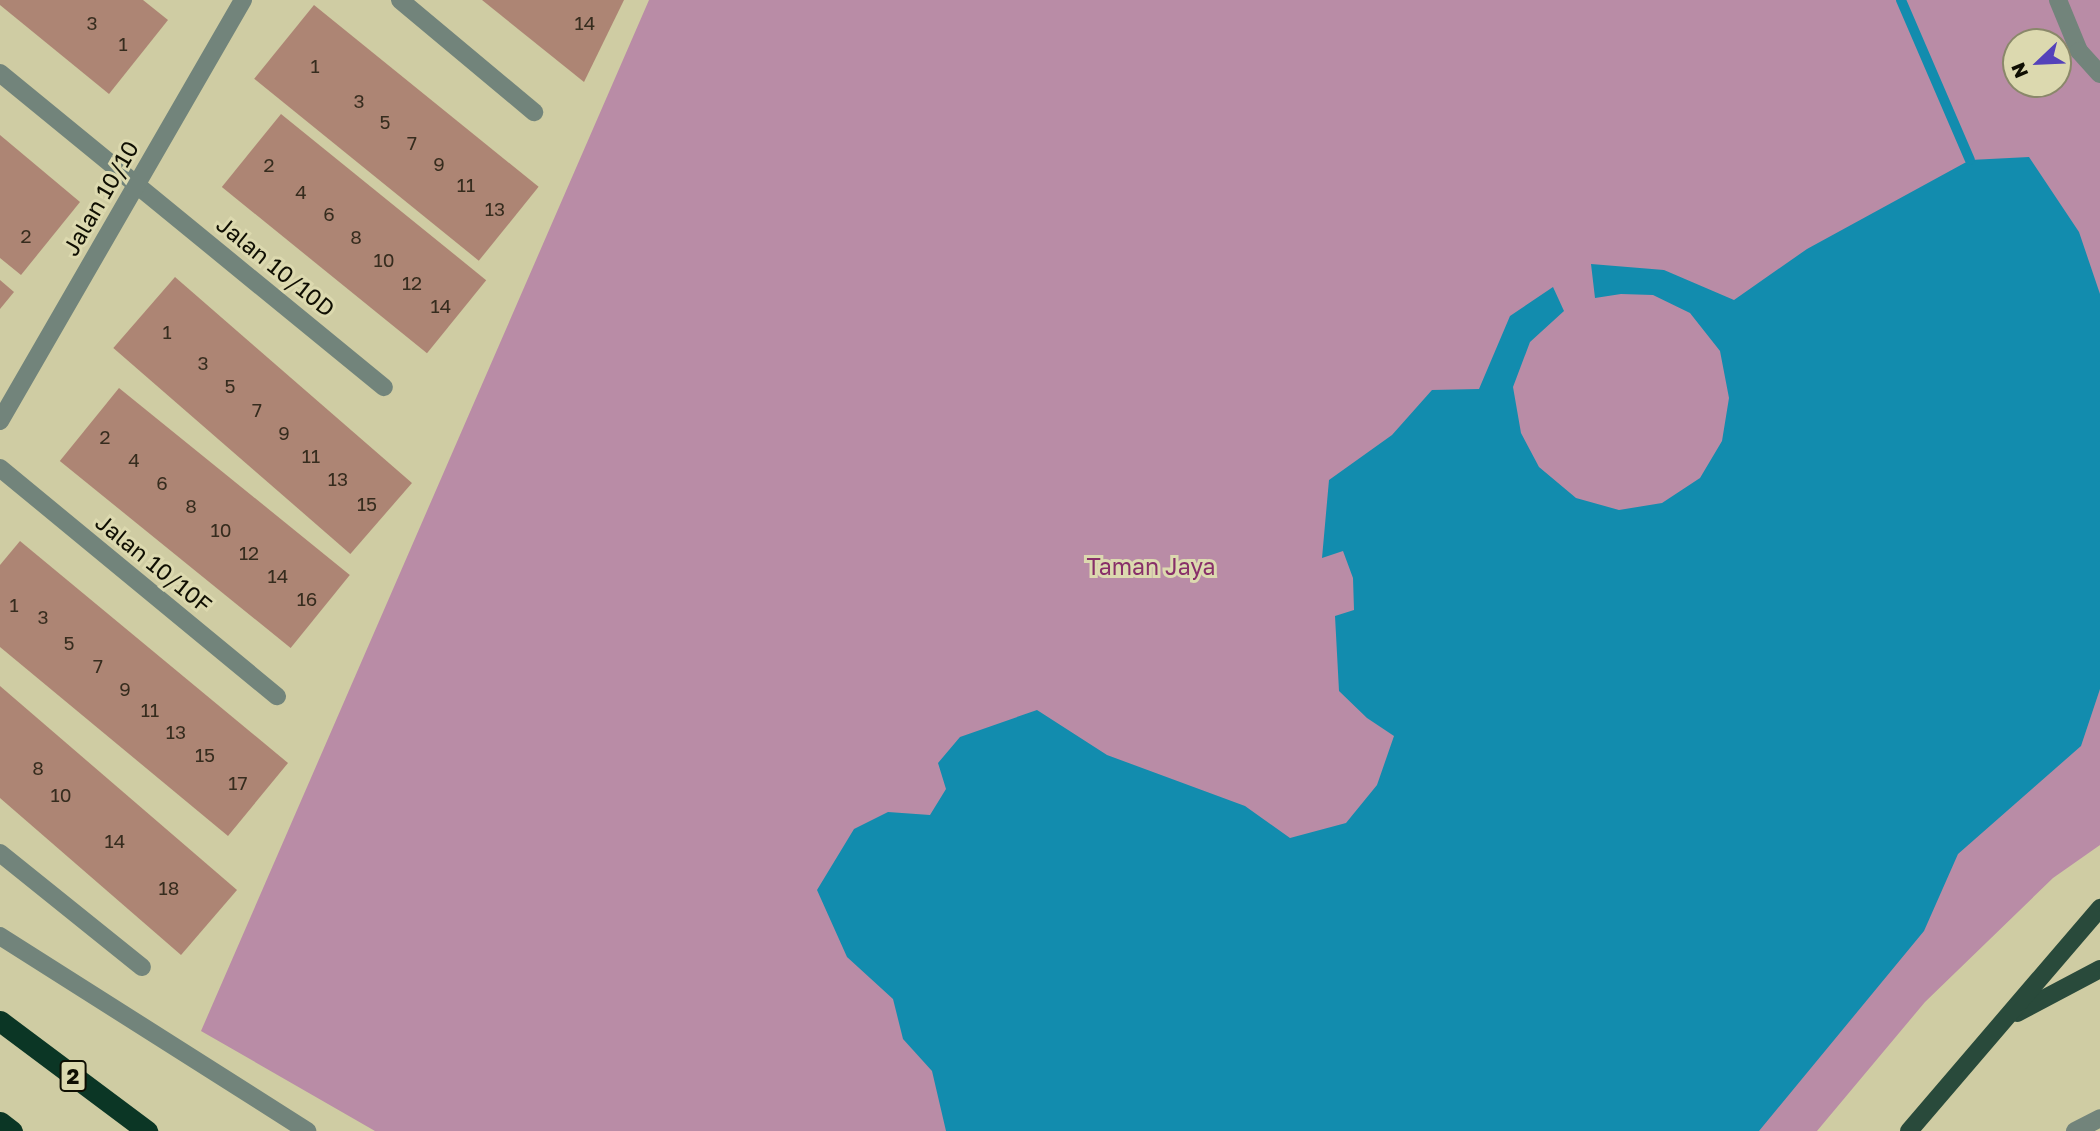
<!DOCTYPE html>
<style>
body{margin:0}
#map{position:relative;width:2100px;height:1131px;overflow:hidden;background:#cfcca3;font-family:"Golos Text",sans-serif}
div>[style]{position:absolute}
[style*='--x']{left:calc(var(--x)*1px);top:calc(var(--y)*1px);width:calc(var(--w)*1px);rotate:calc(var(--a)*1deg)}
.green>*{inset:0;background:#b98ca6}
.water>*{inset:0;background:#128cae}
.stream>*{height:10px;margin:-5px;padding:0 5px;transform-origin:5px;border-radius:5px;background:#128cae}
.building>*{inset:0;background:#ad8574;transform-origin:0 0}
.lane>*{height:18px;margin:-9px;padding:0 9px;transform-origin:9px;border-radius:9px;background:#72847b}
.street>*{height:18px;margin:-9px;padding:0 9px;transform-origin:9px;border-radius:9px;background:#72847b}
.primary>*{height:18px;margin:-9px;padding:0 9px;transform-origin:9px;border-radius:9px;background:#294a3b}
.highway>*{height:21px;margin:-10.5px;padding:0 10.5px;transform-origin:10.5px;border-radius:10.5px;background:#0b3625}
span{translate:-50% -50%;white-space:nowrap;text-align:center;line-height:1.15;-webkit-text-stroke:6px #dcd9af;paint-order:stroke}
.number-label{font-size:19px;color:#362c1e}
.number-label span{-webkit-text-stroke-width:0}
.shield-label span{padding:2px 5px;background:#dcd9af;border:2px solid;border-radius:5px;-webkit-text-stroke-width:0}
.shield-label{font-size:21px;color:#0f0e02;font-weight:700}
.street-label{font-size:23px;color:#0f0e02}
.park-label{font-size:23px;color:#882f69}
.north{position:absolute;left:2002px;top:28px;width:70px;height:70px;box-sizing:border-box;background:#dcd9af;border:2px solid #8a886a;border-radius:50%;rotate:247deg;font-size:19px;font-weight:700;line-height:28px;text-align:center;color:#0f0e02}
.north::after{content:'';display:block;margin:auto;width:24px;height:32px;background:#5442ba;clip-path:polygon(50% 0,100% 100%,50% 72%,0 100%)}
</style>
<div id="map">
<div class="green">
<div style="clip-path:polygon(evenodd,649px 0,2100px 0,2100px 845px,2053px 878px,1925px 1002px,1817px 1131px,375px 1131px,201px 1031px,649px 0,2016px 42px,2058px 42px,2058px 84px,2016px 84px,2016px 42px)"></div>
</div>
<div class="water">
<div style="clip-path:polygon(2029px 157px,2079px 232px,2100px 294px,2100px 689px,2081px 746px,1958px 854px,1924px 931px,1759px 1131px,946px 1131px,932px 1071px,903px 1039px,893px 999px,847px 957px,817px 890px,854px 829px,888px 812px,930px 815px,946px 789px,938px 763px,960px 737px,1037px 710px,1107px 755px,1245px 806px,1290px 838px,1346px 823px,1377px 785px,1394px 736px,1367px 718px,1339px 691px,1335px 616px,1354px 610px,1353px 578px,1343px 551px,1322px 558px,1329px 480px,1392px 435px,1432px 390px,1479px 389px,1510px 316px,1553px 287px,1564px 311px,1530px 342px,1513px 387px,1521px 433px,1539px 467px,1576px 498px,1619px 510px,1662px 503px,1700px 478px,1722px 441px,1729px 398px,1720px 351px,1690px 313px,1653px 295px,1621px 294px,1595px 298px,1591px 264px,1664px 270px,1734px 300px,1807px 249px,1970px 160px)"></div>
</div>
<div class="stream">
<div style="--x:1901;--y:0;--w:174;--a:66.7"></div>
</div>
<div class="building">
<div style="clip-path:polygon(0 0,143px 0,168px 20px,109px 94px,0 5px)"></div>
<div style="clip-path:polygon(482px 0,624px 0,584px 82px)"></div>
<div style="left:314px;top:5px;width:289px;height:95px;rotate:39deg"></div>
<div style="left:281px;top:114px;width:264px;height:94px;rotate:39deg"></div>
<div style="clip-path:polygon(0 135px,80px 202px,21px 275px,0 258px)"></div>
<div style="left:175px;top:277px;width:314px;height:94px;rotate:41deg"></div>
<div style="clip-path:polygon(0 280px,14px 292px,0 309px)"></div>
<div style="left:119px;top:388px;width:297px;height:94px;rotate:39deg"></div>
<div style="clip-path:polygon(20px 541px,288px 763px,228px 836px,0 647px,0 565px)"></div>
<div style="clip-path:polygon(0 686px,237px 890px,181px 955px,0 798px)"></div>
</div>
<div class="lane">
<div style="--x:2058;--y:0;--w:55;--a:67.6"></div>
<div style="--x:2079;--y:51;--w:31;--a:48"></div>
<div style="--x:0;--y:936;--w:364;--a:32.4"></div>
<div style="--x:2075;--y:1131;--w:28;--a:-27"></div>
</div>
<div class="street">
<div style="--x:400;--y:0;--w:175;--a:39.9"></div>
<div style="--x:0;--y:73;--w:496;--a:39.3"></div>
<div style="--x:0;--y:421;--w:486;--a:-60"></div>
<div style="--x:0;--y:468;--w:359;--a:39.5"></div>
<div style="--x:0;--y:853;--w:182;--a:38.8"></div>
</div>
<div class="primary">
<div style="--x:2017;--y:1013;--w:94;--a:-27.9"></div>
<div style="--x:1909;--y:1131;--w:294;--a:-49.4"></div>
</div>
<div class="highway">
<div style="--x:0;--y:1021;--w:184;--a:36.8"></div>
<div style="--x:0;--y:1122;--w:15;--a:37"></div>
</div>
<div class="number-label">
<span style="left:92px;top:23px">3</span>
<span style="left:585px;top:23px">14</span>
<span style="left:123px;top:44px">1</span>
<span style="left:315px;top:66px">1</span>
<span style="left:359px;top:101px">3</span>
<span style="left:385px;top:122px">5</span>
<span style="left:412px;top:143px">7</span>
<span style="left:439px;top:164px">9</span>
<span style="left:269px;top:165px">2</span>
<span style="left:466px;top:185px">11</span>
<span style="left:301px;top:192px">4</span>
<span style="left:495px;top:209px">13</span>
<span style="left:329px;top:214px">6</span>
<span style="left:26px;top:236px">2</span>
<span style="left:356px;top:237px">8</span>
<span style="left:384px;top:260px">10</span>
<span style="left:412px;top:283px">12</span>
<span style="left:441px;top:306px">14</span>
<span style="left:167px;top:332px">1</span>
<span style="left:203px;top:363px">3</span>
<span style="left:230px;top:386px">5</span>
<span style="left:257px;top:410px">7</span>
<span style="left:284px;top:433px">9</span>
<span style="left:105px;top:437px">2</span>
<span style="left:311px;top:456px">11</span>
<span style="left:134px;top:460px">4</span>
<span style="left:338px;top:479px">13</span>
<span style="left:162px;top:483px">6</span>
<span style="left:367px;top:504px">15</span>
<span style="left:191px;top:506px">8</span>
<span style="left:221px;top:530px">10</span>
<span style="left:249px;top:553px">12</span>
<span style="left:278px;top:576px">14</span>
<span style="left:307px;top:599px">16</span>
<span style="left:14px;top:605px">1</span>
<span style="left:43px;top:617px">3</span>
<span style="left:69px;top:643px">5</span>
<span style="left:98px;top:666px">7</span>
<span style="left:125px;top:689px">9</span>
<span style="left:150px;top:710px">11</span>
<span style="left:176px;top:732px">13</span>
<span style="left:205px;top:755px">15</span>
<span style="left:38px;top:768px">8</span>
<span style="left:238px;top:783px">17</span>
<span style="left:61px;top:795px">10</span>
<span style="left:115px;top:841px">14</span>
<span style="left:169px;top:888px">18</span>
</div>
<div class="shield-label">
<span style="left:73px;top:1076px">2</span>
</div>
<div class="street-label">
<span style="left:100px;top:198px;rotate:-60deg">Jalan 10/10</span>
<span style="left:276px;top:266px;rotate:39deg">Jalan 10/10D</span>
<span style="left:154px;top:563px;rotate:39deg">Jalan 10/10F</span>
</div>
<div class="park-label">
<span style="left:1151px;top:566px">Taman Jaya</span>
</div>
<div class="north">N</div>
</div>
